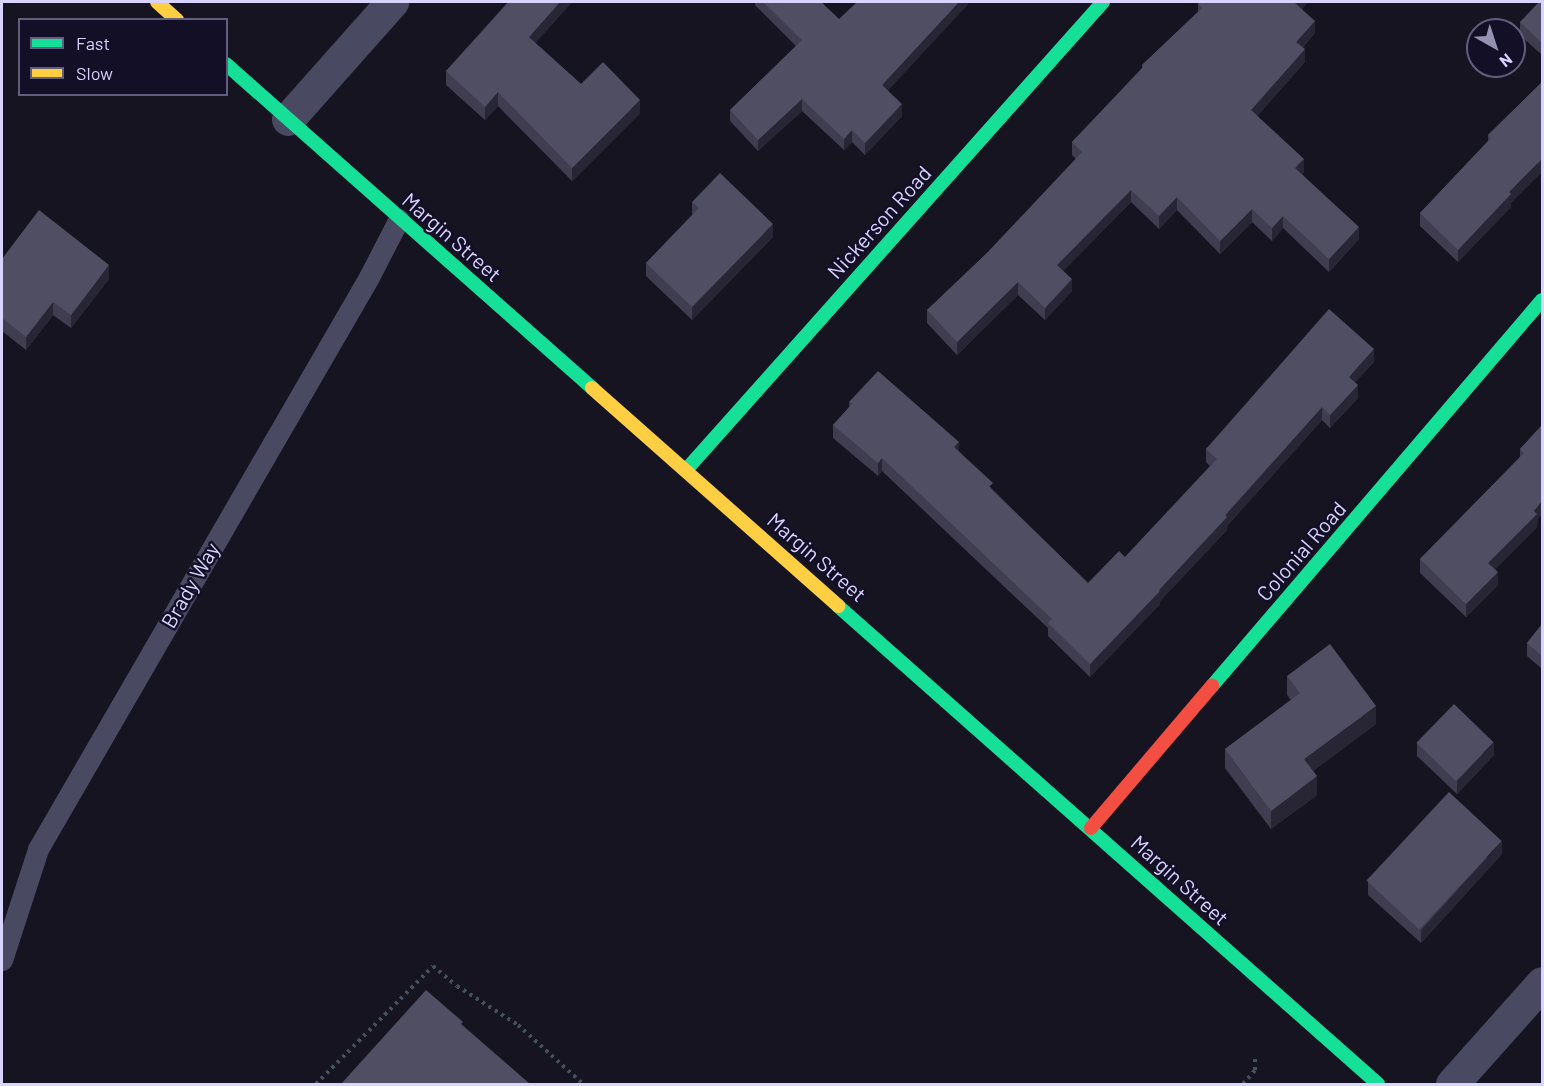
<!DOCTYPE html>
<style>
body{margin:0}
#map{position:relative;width:1544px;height:1086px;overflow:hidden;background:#161421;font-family:Barlow,sans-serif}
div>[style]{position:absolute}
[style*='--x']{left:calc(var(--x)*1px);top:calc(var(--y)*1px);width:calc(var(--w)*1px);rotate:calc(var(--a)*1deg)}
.path>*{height:4px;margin-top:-2px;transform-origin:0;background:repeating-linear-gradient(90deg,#44505f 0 3px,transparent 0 7.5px)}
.lane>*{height:21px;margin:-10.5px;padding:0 10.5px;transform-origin:10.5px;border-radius:10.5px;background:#4a4962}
.street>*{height:33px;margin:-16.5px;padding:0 16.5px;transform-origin:16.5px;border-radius:16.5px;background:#4a4962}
.fast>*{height:14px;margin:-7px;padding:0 7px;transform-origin:7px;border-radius:7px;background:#16e098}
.slow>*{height:14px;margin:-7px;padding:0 7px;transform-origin:7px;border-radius:7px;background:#ffcf43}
.jam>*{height:14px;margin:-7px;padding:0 7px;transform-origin:7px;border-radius:7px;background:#f24e42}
.wall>*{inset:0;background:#403d50}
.shaded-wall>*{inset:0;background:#282635}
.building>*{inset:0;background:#504e63;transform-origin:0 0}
span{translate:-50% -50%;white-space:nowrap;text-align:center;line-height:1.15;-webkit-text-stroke:5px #130f26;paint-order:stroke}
.street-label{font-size:21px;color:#d9d4ff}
.frame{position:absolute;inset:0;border:3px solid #d9d4ff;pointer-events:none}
.legend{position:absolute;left:18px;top:18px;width:210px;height:78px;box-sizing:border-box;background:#130f26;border:2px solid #625e7d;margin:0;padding:8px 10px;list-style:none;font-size:18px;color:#d9d4ff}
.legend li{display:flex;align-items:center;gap:12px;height:30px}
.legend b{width:30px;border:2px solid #625e7d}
.north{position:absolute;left:1466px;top:18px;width:60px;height:60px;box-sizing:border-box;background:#130f26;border:2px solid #625e7d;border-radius:50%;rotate:141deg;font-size:16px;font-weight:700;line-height:24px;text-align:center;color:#d9d4ff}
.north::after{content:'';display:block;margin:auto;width:21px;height:27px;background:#9591b1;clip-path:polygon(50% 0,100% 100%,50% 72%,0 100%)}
</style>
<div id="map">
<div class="path">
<div style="--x:316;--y:1084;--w:166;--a:-45.2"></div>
<div style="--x:433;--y:966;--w:31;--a:40"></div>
<div style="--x:457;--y:986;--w:72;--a:32.6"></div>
<div style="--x:518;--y:1025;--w:88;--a:42.2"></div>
<div style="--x:1243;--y:1084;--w:18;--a:-49"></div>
<div style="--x:1255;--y:1070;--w:13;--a:-90"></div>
</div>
<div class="lane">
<div style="--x:2;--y:960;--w:117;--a:-72"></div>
<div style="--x:38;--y:849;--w:661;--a:-59.94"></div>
<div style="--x:369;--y:277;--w:65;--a:-62.7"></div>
</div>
<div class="street">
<div style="--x:288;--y:119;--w:157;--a:-48.4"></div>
<div style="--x:1452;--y:1084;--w:135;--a:-48.3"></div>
</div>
<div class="fast">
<div style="--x:226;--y:64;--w:489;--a:41.5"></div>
<div style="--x:686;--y:470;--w:627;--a:-48.3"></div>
<div style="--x:838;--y:606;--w:721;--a:41.51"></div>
<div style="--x:1212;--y:686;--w:508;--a:-49.47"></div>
</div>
<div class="slow">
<div style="--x:157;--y:2;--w:27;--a:42"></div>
<div style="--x:592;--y:388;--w:329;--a:41.5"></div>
</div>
<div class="jam">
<div style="--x:1091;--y:828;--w:187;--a:-49.6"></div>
</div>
<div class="wall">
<div style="clip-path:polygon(506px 2px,572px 2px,535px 43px,581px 84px,640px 113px,572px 181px,498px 106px,485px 120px,446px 85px,446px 71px,507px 3px)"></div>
<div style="clip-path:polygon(755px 2px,821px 2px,839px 19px,968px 2px,968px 4px,887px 91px,902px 116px,865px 155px,852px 142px,844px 150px,802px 111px,758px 151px,730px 121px,730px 110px,796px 46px,755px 5px)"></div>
<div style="clip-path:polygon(1200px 2px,1308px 2px,1302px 9px,1315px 33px,1303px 47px,1305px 62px,1257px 116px,1304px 172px,1302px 174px,1359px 239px,1329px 272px,1283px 228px,1272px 241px,1252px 222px,1220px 254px,1177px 210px,1159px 229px,1131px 202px,1063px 271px,1072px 291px,1045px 320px,1018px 295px,957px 355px,927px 323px,927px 310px,987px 253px,1076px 159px,1072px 155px,1072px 142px,1142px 69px,1142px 65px,1198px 12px,1198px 4px)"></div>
<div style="clip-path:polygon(1542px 2px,1542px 55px,1520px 35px,1520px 22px)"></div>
<div style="clip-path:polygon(1542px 82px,1511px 203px,1511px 207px,1458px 262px,1420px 226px,1420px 213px,1488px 141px,1488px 135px)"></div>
<div style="clip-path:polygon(692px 202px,773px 237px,692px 320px,646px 276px,646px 263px,692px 215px)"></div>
<div style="clip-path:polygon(2px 259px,109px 279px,71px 328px,53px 315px,26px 350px,2px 331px)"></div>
<div style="clip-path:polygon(1374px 362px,1355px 382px,1358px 398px,1330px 428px,1322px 420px,1227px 526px,1227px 530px,1160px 601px,1160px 604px,1090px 677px,1048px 636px,1048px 628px,882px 471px,878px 476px,833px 438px,833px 425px,849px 407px,849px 402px,959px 451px,993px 490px,1088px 583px,1125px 557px,1210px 466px,1206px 462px,1206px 449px)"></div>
<div style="clip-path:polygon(1542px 425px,1537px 527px,1495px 569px,1498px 585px,1466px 617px,1420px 573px,1420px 559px,1520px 457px,1520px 449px)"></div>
<div style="clip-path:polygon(1542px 624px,1542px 669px,1527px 656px,1527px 643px)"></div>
<div style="clip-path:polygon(1287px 676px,1376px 724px,1313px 771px,1317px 795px,1271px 829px,1225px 768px,1225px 749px,1291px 700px,1287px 695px)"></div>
<div style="clip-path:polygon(1417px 743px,1494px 755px,1457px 794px,1417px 756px)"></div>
<div style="clip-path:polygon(1502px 854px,1421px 943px,1368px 895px,1368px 882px)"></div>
</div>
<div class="shaded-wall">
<div style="clip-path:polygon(560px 2px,572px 2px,529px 50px,529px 37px)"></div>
<div style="clip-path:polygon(959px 2px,968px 2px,968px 4px,882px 97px,882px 85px)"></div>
<div style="clip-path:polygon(1297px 2px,1308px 2px,1295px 16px,1295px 3px)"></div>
<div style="clip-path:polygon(1315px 21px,1315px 33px,1296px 54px,1296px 42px)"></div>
<div style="clip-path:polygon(1305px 49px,1305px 62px,1251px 123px,1251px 110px)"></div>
<div style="clip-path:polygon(498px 92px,498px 106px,485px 120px,485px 107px)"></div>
<div style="clip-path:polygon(802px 99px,802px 111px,758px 151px,758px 140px)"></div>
<div style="clip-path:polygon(640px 100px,640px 113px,572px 181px,572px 168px)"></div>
<div style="clip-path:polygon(902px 104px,902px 116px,865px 155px,865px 143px)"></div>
<div style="clip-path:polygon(852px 130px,852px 142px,844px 150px,844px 139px)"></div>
<div style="clip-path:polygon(1304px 159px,1304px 172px,1295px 181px,1295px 168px)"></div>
<div style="clip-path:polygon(1542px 159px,1542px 172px,1511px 203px,1511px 207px,1458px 262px,1458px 250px,1509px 192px)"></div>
<div style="clip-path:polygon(1131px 190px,1131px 202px,1057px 277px,1057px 265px)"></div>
<div style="clip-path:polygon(1177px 197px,1177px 210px,1159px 229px,1159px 216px)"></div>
<div style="clip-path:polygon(1252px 209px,1252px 222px,1220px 254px,1220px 241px)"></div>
<div style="clip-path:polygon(1283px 216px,1283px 228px,1272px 241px,1272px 228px)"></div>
<div style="clip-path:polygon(773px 224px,773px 237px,692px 320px,692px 307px)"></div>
<div style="clip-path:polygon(1359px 227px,1359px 239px,1329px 272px,1329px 259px)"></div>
<div style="clip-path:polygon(109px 265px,109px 279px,71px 328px,71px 315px)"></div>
<div style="clip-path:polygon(1072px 279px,1072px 291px,1045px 320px,1045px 308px)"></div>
<div style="clip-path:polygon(1018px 282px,1018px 295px,957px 355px,957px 342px)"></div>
<div style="clip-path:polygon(53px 302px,53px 315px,26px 350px,26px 337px)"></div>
<div style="clip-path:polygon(1374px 349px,1374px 362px,1349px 389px,1349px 377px)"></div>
<div style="clip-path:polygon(1358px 385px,1358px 398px,1330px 428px,1330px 415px)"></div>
<div style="clip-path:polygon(1322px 407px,1322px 420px,1227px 526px,1227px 530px,1160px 601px,1160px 604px,1090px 677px,1090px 664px,1159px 590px)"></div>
<div style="clip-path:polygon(959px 442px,959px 455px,954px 447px)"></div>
<div style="clip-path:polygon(882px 458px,882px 471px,878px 476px,878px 463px)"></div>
<div style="clip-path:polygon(1542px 501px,1542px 514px,1537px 520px,1537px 527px,1488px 576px,1488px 563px)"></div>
<div style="clip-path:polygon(1498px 572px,1498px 585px,1466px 617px,1466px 604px)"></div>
<div style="clip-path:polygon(1376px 706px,1376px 724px,1304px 778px,1304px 759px)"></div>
<div style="clip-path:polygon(1494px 742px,1494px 755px,1457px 794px,1457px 781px)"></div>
<div style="clip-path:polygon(1317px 776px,1317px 795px,1271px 829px,1271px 811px)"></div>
<div style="clip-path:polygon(1502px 841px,1502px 854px,1421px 943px,1421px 930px)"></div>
</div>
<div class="building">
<div style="clip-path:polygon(509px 2px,560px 2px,529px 37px,581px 84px,603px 62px,640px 100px,572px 168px,498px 92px,485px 107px,446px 71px)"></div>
<div style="clip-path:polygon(763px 2px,821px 2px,839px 19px,857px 2px,959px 2px,882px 85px,902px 104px,865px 143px,852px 130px,844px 139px,802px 99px,758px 140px,730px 110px,802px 40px)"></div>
<div style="clip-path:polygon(1200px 2px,1297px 2px,1295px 3px,1315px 21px,1296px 42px,1305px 49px,1251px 110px,1304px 159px,1295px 168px,1359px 227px,1329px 259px,1283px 216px,1272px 228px,1252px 209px,1220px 241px,1177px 197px,1159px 216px,1131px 190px,1057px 265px,1072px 279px,1045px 308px,1018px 282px,957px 342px,927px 310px,987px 253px,1082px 152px,1072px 142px,1143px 67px,1142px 65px,1202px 8px,1198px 4px)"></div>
<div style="clip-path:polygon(1539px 2px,1542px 2px,1542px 43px,1520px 22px)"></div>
<div style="clip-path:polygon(1542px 82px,1542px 159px,1509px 192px,1511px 194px,1458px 250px,1420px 213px,1491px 138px,1488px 135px)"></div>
<div style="clip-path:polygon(720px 173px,773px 224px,692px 307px,646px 263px,699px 208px,692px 202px)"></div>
<div style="clip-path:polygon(39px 210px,109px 265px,71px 315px,53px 302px,26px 337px,2px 318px,2px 259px)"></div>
<div style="clip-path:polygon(1329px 309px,1374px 349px,1349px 377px,1358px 385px,1330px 415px,1322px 407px,1225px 515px,1227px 517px,1159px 590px,1160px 591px,1090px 664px,1048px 623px,1052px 619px,882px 458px,878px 463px,833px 425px,852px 404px,849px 402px,878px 371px,959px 442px,954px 447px,993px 483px,989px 487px,1088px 583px,1119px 551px,1125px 557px,1217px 459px,1206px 449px)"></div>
<div style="clip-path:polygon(1542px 425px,1542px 501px,1534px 511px,1537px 514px,1488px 563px,1498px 572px,1466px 604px,1420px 559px,1524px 453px,1520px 449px)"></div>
<div style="clip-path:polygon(1542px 624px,1542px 656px,1527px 643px)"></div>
<div style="clip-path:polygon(1330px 644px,1376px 706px,1304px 759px,1317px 776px,1271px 811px,1225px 749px,1300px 693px,1287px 676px)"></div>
<div style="left:1454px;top:704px;width:55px;height:54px;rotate:44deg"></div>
<div style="left:1449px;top:792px;width:72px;height:121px;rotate:43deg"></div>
<div style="clip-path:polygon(426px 990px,463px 1022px,461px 1024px,530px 1084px,341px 1084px)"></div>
</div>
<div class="street-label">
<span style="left:879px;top:222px;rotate:-48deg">Nickerson Road</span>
<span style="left:452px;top:237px;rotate:41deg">Margin Street</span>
<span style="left:1301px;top:551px;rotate:-49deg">Colonial Road</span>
<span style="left:817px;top:557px;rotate:41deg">Margin Street</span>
<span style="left:190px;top:585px;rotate:-60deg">Brady Way</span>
<span style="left:1180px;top:880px;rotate:42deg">Margin Street</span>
</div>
<div class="frame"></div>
<ul class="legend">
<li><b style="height:8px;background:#16e098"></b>Fast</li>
<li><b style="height:8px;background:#ffcf43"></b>Slow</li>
</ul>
<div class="north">N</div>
</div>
